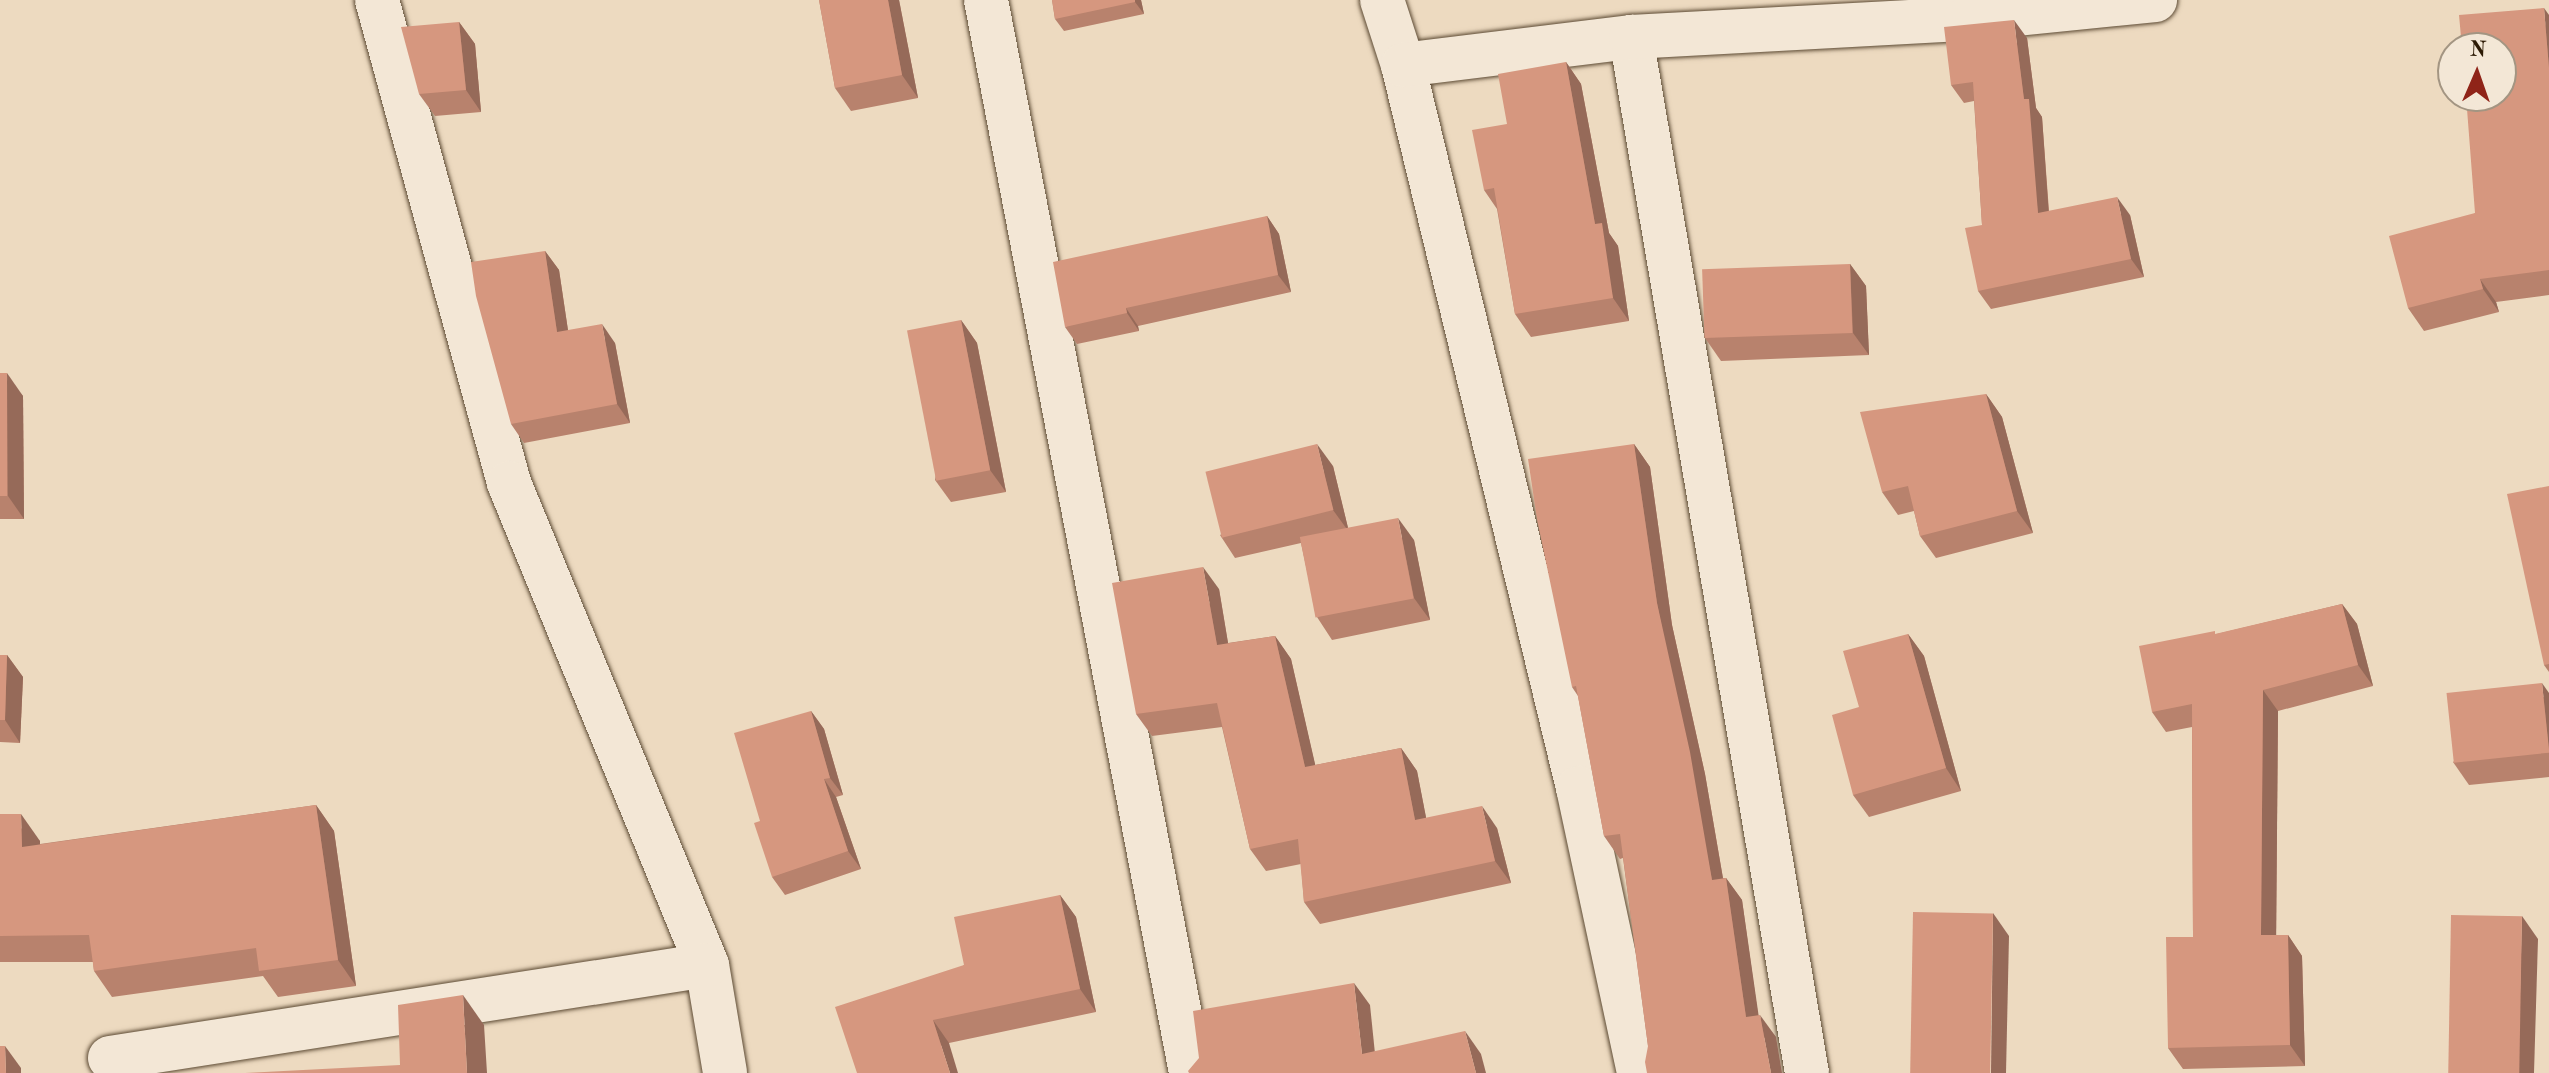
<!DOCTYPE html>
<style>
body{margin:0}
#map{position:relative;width:2549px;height:1073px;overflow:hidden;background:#eddac0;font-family:"Old Standard TT",serif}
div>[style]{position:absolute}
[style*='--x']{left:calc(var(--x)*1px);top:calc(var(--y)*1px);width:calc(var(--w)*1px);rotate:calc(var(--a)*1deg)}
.roads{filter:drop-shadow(0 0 2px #5c4a33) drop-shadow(0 0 2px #5c4a33)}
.minor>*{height:44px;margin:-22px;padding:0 22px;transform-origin:22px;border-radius:22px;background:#f3e7d6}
.wall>*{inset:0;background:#b8826d}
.shaded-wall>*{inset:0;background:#966a59}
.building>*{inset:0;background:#d6977f;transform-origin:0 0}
span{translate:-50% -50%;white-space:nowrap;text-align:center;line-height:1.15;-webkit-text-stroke:8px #f3e7d6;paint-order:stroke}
.north{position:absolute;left:2437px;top:32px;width:80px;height:80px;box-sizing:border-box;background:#f3e7d6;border:2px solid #a39582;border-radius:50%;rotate:2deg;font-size:22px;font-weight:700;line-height:32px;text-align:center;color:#2c1a04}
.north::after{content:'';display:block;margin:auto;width:28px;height:36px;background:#8f2418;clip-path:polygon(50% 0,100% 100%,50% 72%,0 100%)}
</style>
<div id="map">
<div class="roads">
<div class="minor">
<div style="--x:377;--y:0;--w:501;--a:74.71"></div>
<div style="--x:509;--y:483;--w:521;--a:67.67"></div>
<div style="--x:707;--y:965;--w:109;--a:80.5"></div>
<div style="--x:986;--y:0;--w:1092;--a:79.18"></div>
<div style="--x:1382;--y:0;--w:68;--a:72.1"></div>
<div style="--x:1403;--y:65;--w:744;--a:76.39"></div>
<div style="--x:1578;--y:788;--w:291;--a:77.9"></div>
<div style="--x:1631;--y:37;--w:1051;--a:80.36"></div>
<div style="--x:1403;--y:65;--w:230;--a:-7"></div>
<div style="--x:1631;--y:37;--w:335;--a:-3.1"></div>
<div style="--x:1966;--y:19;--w:190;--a:-5.7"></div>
<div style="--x:110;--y:1058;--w:604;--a:-8.85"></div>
</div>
</div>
<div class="wall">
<div style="clip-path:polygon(819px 0,899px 0,918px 98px,851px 111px,835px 88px)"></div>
<div style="clip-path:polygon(1052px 0,1141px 0,1144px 14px,1064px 31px,1055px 19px)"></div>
<div style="clip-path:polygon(2549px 15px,2549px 295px,2496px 302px,2499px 312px,2424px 331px,2408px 308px,2475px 213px)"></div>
<div style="clip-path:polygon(459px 22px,475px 44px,481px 112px,435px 116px,419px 94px)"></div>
<div style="clip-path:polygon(2027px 38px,2036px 108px,2042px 117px,2049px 211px,2130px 215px,2144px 277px,1991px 309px,1978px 291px,1982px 225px,1974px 101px,1964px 103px,1951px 85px)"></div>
<div style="clip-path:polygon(1566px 62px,1581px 84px,1609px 233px,1618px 246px,1629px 321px,1531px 337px,1515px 314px,1497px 209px,1484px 190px,1507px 124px)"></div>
<div style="clip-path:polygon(1267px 216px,1279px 234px,1291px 292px,1138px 326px,1139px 331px,1077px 344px,1065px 327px)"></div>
<div style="clip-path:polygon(545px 251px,559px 270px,568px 330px,615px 343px,630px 423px,524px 443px,511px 424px)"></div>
<div style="clip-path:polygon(1850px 264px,1866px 286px,1869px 355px,1721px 361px,1705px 338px)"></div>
<div style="clip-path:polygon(961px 320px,977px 343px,1006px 492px,951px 502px,935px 480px)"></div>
<div style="clip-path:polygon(0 373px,23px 396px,24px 519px,0 519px)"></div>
<div style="clip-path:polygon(1986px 394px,2002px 417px,2033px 533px,1936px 558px,1920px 536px,1914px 511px,1898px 515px,1882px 492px)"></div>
<div style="clip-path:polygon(1634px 444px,1650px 467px,1672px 625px,1705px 774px,1723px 878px,1726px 878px,1742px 900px,1758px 1015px,1776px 1037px,1648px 1046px,1623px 858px,1620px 859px,1604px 836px,1578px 696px,1572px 687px)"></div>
<div style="clip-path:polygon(1333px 466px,1348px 528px,1414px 540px,1430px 620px,1332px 640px,1317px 617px,1301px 543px,1235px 558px,1220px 535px)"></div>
<div style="clip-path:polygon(2549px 486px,2549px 672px,2544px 665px)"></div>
<div style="clip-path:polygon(1219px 589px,1228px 643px,1275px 636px,1291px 659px,1315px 765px,1401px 748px,1417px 771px,1426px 818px,1497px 828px,1511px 883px,1320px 924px,1304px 902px,1301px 864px,1266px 871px,1250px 849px,1222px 727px,1152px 736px,1136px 714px)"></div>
<div style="clip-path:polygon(2342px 604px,2357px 624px,2373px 686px,2278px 711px,2276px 935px,2288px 935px,2302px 956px,2305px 1066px,2183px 1069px,2168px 1048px,2193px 937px,2192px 727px,2166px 732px,2152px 712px,2217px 634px)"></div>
<div style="clip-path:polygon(1908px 634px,1924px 656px,1961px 791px,1869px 817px,1853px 795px,1859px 707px)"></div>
<div style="clip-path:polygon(0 655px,7px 655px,23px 677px,20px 743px,0 742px)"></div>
<div style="clip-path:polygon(2549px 693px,2549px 777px,2469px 785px,2453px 762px)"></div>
<div style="clip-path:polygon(811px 711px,824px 729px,843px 795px,836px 797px,861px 869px,785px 895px,772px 877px)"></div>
<div style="clip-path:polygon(316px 805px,334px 831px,356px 986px,278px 997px,263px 976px,112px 997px,94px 971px,93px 962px,0 962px,0 814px,40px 841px,40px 844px)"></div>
<div style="clip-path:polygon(1060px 895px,1076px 917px,1096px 1012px,949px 1043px,857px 1073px,964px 965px)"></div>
</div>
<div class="shaded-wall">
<div style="clip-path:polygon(888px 0,899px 0,918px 98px,902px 75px)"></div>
<div style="clip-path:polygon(1135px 0,1141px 0,1144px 14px,1135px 2px)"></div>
<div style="clip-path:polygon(2544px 8px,2549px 15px,2549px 68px)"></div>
<div style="clip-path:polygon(2014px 20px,2027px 38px,2036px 108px,2042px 117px,2050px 231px,2038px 213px)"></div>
<div style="clip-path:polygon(459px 22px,475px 44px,481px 112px,466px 90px)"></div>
<div style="clip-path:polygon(1566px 62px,1581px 84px,1609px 233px,1618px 246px,1629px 321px,1613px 298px,1595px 224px)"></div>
<div style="clip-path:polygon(2117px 197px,2130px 215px,2144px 277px,2131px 259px)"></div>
<div style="clip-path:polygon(1267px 216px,1279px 234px,1291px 292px,1278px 275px)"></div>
<div style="clip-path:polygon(545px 251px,559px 270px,571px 351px,557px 332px)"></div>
<div style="clip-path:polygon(1850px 264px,1866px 286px,1869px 355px,1853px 333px)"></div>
<div style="clip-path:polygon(2480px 279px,2496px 302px,2499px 312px,2483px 289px)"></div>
<div style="clip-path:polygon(1126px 308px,1138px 326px,1139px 331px,1127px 313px)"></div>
<div style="clip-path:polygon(961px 320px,977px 343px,1006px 492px,990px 470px)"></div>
<div style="clip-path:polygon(602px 324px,615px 343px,630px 423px,617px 404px)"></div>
<div style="clip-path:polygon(7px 373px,23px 396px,24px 519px,8px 496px)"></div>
<div style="clip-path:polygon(1986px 394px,2002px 417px,2033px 533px,2017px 511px)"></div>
<div style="clip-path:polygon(1317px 444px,1333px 466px,1349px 532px,1333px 510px)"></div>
<div style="clip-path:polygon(1634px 444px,1650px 467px,1672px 625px,1705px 774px,1727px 902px,1712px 880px,1657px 603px)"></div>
<div style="clip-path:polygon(1398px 518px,1414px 540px,1430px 620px,1414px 598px)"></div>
<div style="clip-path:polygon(1203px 567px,1219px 589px,1232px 667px,1217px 645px)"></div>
<div style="clip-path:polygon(2342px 604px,2357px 624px,2373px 686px,2358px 665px)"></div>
<div style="clip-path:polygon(1908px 634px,1924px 656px,1961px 791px,1946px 768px)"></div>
<div style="clip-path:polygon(1275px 636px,1291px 659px,1321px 790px,1305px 767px)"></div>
<div style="clip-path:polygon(7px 655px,23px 677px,20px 743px,5px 720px)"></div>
<div style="clip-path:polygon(2542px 683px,2549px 693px,2549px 751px)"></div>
<div style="clip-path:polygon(2263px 690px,2278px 711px,2276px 956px,2261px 935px)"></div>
<div style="clip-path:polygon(811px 711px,824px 729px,843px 795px,830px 778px)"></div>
<div style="clip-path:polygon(1401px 748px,1417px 771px,1431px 843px,1415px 820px)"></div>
<div style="clip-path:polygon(824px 779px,836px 797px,861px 869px,848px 851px)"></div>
<div style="clip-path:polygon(316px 805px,334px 831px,356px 986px,338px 960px)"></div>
<div style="clip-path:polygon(1482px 806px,1497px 828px,1511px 883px,1495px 861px)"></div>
<div style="clip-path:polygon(21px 814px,40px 841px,40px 873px,22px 847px)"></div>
<div style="clip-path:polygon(1726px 878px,1742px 900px,1762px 1039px,1746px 1017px)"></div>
<div style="clip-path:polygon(1060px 895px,1076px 917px,1096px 1012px,1080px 989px)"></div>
<div style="clip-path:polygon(1993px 913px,2009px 936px,2006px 1073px,1991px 1073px)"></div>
<div style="clip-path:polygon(2522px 916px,2538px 939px,2534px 1073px,2518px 1073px)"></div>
<div style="clip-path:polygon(2288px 935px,2302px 956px,2305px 1066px,2290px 1045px)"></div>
<div style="clip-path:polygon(1354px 983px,1370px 1005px,1377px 1073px,1362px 1054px)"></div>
<div style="clip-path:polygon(463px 995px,484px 1025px,487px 1073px,467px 1073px)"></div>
<div style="clip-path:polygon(1760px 1015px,1776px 1037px,1782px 1073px,1771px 1073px)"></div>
<div style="clip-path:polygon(933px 1020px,949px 1043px,958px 1073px,950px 1073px)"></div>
<div style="clip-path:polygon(1465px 1031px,1481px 1054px,1486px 1073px,1476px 1073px)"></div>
<div style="clip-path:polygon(5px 1046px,21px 1068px,21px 1073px,6px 1073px)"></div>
</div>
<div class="building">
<div style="clip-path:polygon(819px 0,888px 0,902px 75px,835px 88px)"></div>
<div style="clip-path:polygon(1052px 0,1135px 0,1135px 2px,1055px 19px)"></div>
<div style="clip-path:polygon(2544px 8px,2549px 68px,2549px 270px,2480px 279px,2483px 289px,2408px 308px,2389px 236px,2475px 213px,2466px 96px,2501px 96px,2501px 48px,2462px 48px,2459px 15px)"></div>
<div style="clip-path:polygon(2014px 20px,2024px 99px,2029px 99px,2038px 213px,2117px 197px,2131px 259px,1978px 291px,1965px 228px,1982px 225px,1973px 82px,1951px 85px,1944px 27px)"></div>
<div style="clip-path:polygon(459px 22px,466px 90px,419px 94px,401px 27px)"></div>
<div style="clip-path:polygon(1566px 62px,1595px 224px,1602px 223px,1613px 298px,1515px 314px,1494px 188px,1484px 190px,1472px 130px,1507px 124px,1498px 74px)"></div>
<div style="clip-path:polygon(1267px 216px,1278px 275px,1126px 308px,1127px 313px,1065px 327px,1053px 262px)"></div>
<div style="clip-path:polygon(545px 251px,557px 332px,602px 324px,617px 404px,511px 424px,476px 296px,471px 262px)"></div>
<div style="left:1850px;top:264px;width:69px;height:148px;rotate:88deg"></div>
<div style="left:961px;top:320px;width:153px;height:55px;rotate:79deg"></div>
<div style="left:0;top:373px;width:7px;height:123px"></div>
<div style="clip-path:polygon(1986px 394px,2017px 511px,1920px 536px,1908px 486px,1882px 492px,1860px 412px)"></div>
<div style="left:1317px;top:444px;width:68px;height:115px;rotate:76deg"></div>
<div style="clip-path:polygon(1634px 444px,1657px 603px,1690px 752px,1712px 880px,1726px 878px,1746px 1017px,1760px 1015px,1771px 1073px,1647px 1073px,1645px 1062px,1648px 1046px,1620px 834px,1604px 836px,1576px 686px,1572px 687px,1537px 519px,1528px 459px)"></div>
<div style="clip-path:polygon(2549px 486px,2549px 664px,2544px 665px,2507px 494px)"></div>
<div style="left:1398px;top:518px;width:82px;height:100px;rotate:79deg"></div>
<div style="clip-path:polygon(1203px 567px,1217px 645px,1275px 636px,1305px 767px,1401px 748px,1415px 820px,1482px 806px,1495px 861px,1304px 902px,1298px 839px,1250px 849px,1217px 703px,1136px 714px,1112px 583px)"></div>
<div style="clip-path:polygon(2342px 604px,2358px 665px,2263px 690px,2261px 935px,2288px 935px,2290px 1045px,2168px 1048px,2166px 937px,2193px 937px,2192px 704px,2152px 712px,2139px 646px,2215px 631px,2215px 634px)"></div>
<div style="clip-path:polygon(1908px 634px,1946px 768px,1853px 795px,1832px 715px,1859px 707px,1843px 651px)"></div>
<div style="clip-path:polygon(0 655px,7px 655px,5px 720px,0 720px)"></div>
<div style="left:2542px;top:683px;width:70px;height:96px;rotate:84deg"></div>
<div style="clip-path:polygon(811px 711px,830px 778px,824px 779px,848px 851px,772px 877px,754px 823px,760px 821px,734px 733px)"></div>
<div style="clip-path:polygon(316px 805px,338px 960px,259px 971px,256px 948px,94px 971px,89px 935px,0 936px,0 814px,21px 814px,22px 847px)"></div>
<div style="clip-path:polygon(1060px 895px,1080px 989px,933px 1020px,950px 1073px,857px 1073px,835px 1007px,964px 965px,954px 917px)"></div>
<div style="left:1913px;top:912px;width:80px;height:161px;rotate:1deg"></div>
<div style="left:2451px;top:915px;width:71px;height:158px;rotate:1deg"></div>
<div style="clip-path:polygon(1354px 983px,1362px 1054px,1465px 1031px,1476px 1073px,1189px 1073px,1188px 1071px,1199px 1058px,1193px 1011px)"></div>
<div style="clip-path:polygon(463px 995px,467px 1073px,245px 1073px,400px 1065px,398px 1005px)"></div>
<div style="clip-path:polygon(0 1046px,5px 1046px,6px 1073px,0 1073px)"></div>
</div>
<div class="north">N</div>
</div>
